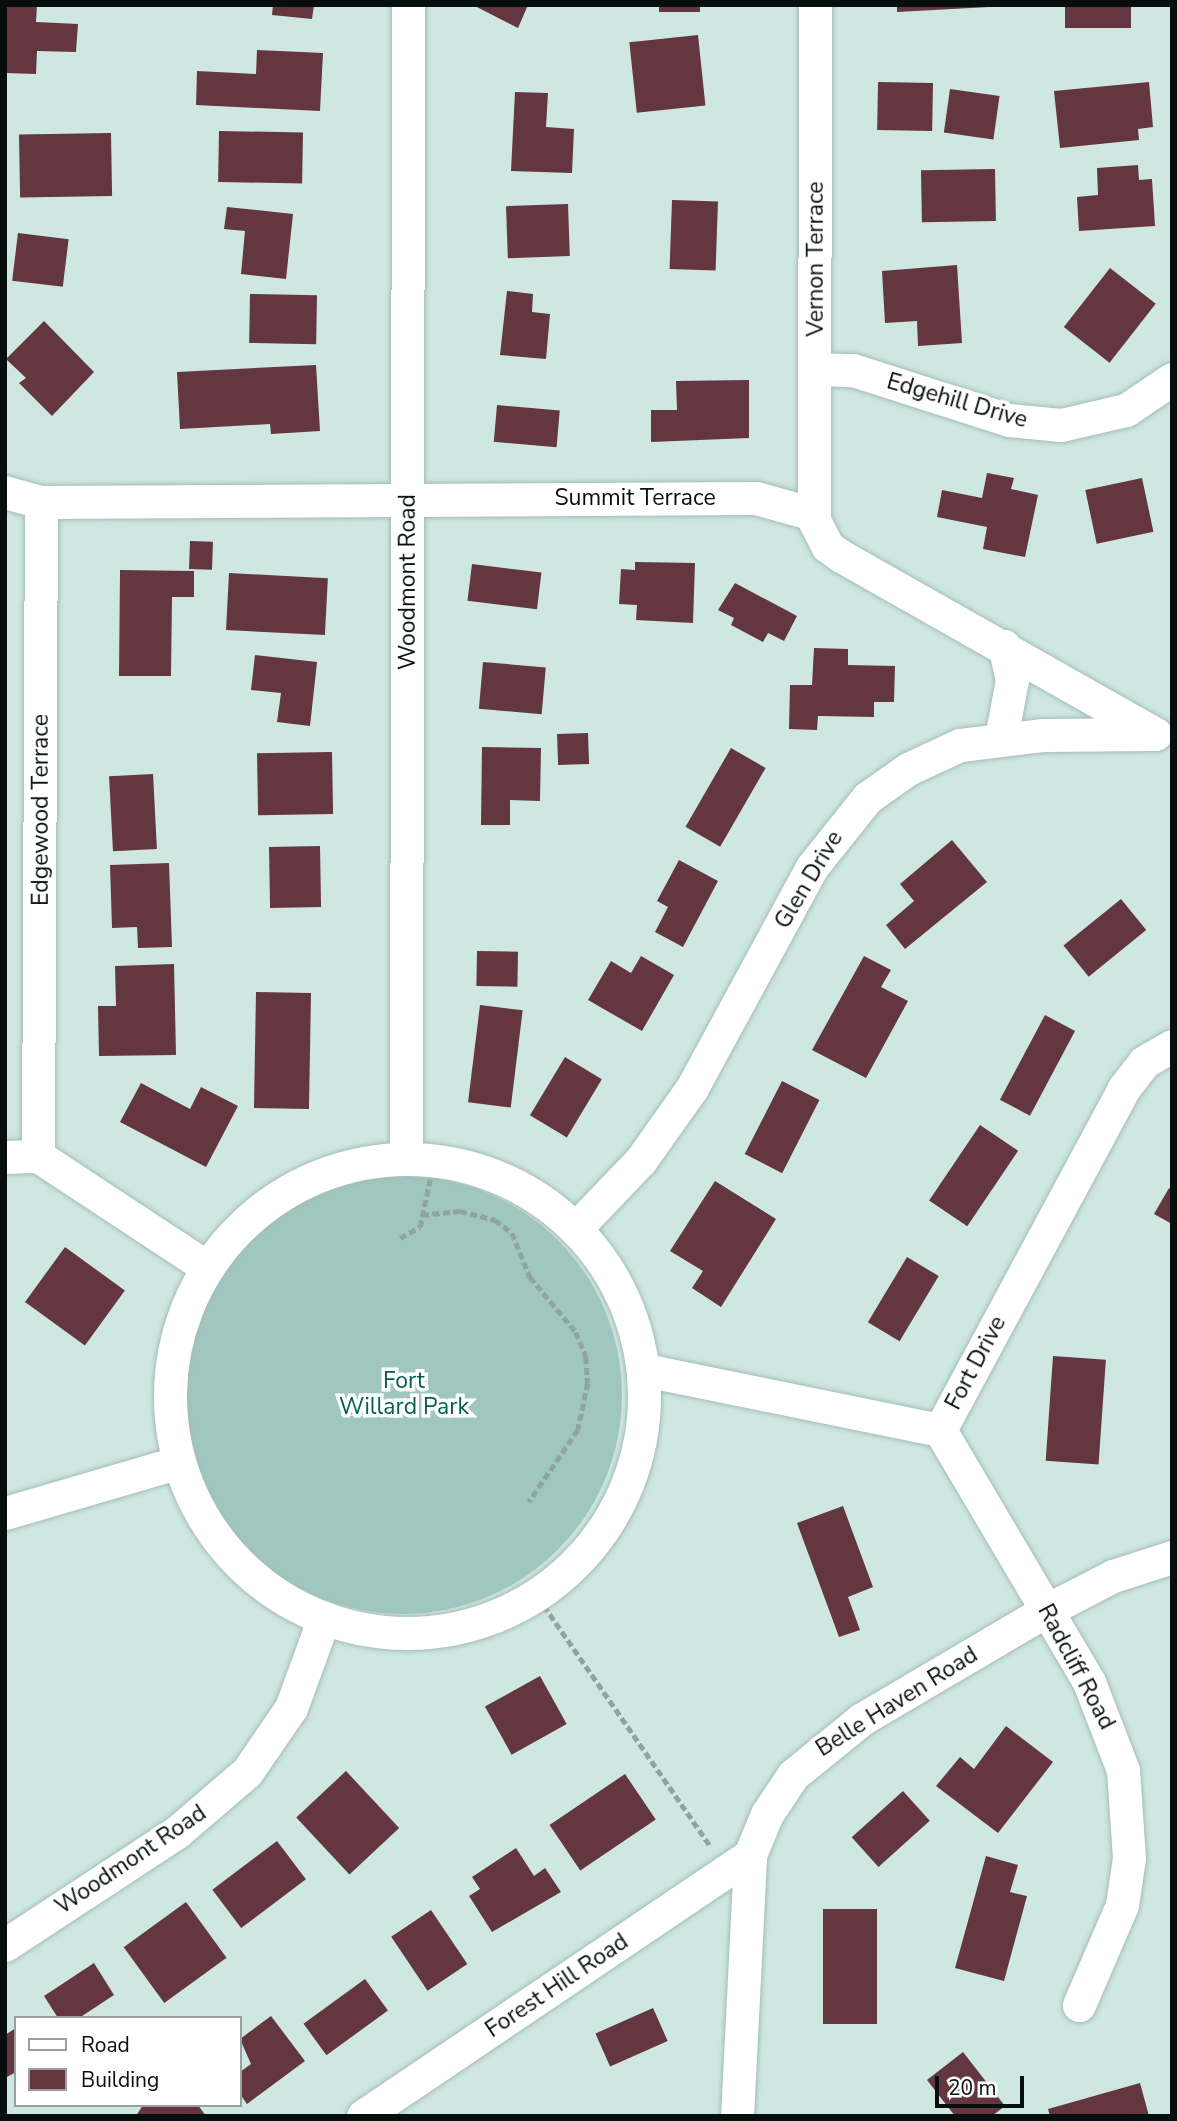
<!DOCTYPE html>
<style>
body{margin:0}
#map{position:relative;width:1177px;height:2121px;overflow:hidden;background:#cee7e1;font-family:"Nunito Sans",sans-serif}
div>[style]{position:absolute}
[style*='--x']{left:calc(var(--x)*1px);top:calc(var(--y)*1px);width:calc(var(--w)*1px);rotate:calc(var(--a)*1deg)}
.green>*{inset:0;background:#a0c7bf}
.round{border-radius:50%}
.building>*{inset:0;background:#633640;transform-origin:0 0}
.path>*{height:4.5px;margin-top:-2.25px;transform-origin:0;background:repeating-linear-gradient(90deg,#90a49f 0 7px,transparent 0 10.5px)}
.roads{filter:drop-shadow(0 0 2px #a4bcb7) drop-shadow(0 0 2px #a4bcb7)}
.minor>*{height:33px;margin:-16.5px;padding:0 16.5px;transform-origin:16.5px;border-radius:16.5px;background:#fff}
.minor>.ring{margin:-16.5px;padding:0;box-sizing:content-box;background:none;border:33px solid #fff;border-radius:50%}
span{translate:-50% -50%;white-space:nowrap;text-align:center;line-height:1.15;-webkit-text-stroke:7px #fff;paint-order:stroke}
.street-label{font-size:23px;color:#070f0e}
.park-label{font-size:23px;color:#045e52}
.frame{position:absolute;inset:0;border:7px solid #070f0e;pointer-events:none}
.legend{position:absolute;left:14px;top:2016px;width:228px;height:91px;box-sizing:border-box;background:#fff;border:2px solid #9c9f9f;margin:0;padding:9px 12px;list-style:none;font-size:21px;color:#070f0e}
.legend li{display:flex;align-items:center;gap:14px;height:35px}
.legend b{width:35px;border:2px solid #9c9f9f}
.scale{position:absolute;left:935px;top:2076px;width:89px;height:32px;box-sizing:border-box;border:4px solid #070f0e;border-top:0;padding-left:9px;font-size:21px;line-height:24px;white-space:nowrap;color:#070f0e;-webkit-text-stroke:5px #fff;paint-order:stroke}
</style>
<div id="map">
<div class="green">
<div class="round" style="left:184px;top:1176px;width:438px;height:438px"></div>
</div>
<div class="building">
<div style="clip-path:polygon(5px 5px,37px 5px,36px 22px,78px 24px,76px 52px,37px 51px,36px 74px,5px 73px)"></div>
<div style="clip-path:polygon(273px 5px,314px 5px,312px 19px,272px 15px)"></div>
<div style="clip-path:polygon(473px 5px,528px 5px,518px 28px)"></div>
<div style="left:659px;top:5px;width:41px;height:7px"></div>
<div style="clip-path:polygon(897px 5px,989px 5px,989px 7px,897px 12px)"></div>
<div style="left:1065px;top:5px;width:66px;height:23px"></div>
<div style="left:698px;top:35px;width:71px;height:69px;rotate:84deg"></div>
<div style="clip-path:polygon(257px 50px,323px 53px,320px 111px,196px 105px,197px 71px,256px 74px)"></div>
<div style="left:878px;top:82px;width:55px;height:48px;rotate:1deg"></div>
<div style="clip-path:polygon(1149px 82px,1153px 127px,1138px 129px,1139px 140px,1060px 148px,1054px 91px)"></div>
<div style="left:950px;top:89px;width:50px;height:44px;rotate:8deg"></div>
<div style="clip-path:polygon(515px 92px,548px 93px,546px 127px,574px 129px,572px 173px,511px 171px)"></div>
<div style="left:219px;top:131px;width:84px;height:51px;rotate:1deg"></div>
<div style="left:111px;top:133px;width:63px;height:92px;rotate:89deg"></div>
<div style="clip-path:polygon(1138px 165px,1139px 180px,1152px 179px,1155px 226px,1079px 231px,1077px 197px,1098px 195px,1097px 168px)"></div>
<div style="left:995px;top:169px;width:52px;height:74px;rotate:89deg"></div>
<div style="left:672px;top:200px;width:46px;height:69px;rotate:2deg"></div>
<div style="left:568px;top:204px;width:52px;height:62px;rotate:88deg"></div>
<div style="clip-path:polygon(227px 207px,293px 214px,286px 279px,241px 274px,245px 231px,224px 229px)"></div>
<div style="left:18px;top:233px;width:51px;height:48px;rotate:7deg"></div>
<div style="clip-path:polygon(957px 265px,962px 343px,918px 346px,917px 321px,885px 323px,882px 271px)"></div>
<div style="left:1110px;top:268px;width:58px;height:75px;rotate:38deg"></div>
<div style="clip-path:polygon(507px 291px,533px 294px,532px 312px,550px 314px,546px 359px,500px 355px)"></div>
<div style="left:250px;top:294px;width:67px;height:49px;rotate:1deg"></div>
<div style="clip-path:polygon(44px 321px,94px 372px,52px 416px,19px 383px,26px 378px,6px 359px)"></div>
<div style="clip-path:polygon(316px 365px,320px 431px,271px 434px,270px 424px,180px 429px,177px 372px)"></div>
<div style="clip-path:polygon(749px 380px,749px 438px,651px 442px,651px 410px,677px 410px,676px 381px)"></div>
<div style="left:497px;top:405px;width:63px;height:37px;rotate:5deg"></div>
<div style="clip-path:polygon(987px 473px,1014px 478px,1011px 489px,1038px 495px,1025px 557px,983px 549px,987px 527px,937px 517px,942px 490px,982px 498px)"></div>
<div style="left:1142px;top:478px;width:55px;height:58px;rotate:78deg"></div>
<div style="left:190px;top:541px;width:23px;height:28px;rotate:2deg"></div>
<div style="clip-path:polygon(635px 562px,695px 563px,693px 623px,636px 620px,637px 605px,619px 604px,621px 569px,635px 570px)"></div>
<div style="left:472px;top:564px;width:70px;height:37px;rotate:7deg"></div>
<div style="clip-path:polygon(120px 570px,194px 571px,194px 597px,172px 597px,171px 676px,119px 676px)"></div>
<div style="left:229px;top:573px;width:99px;height:57px;rotate:3deg"></div>
<div style="clip-path:polygon(735px 583px,797px 616px,784px 641px,768px 633px,763px 642px,731px 625px,734px 618px,718px 610px)"></div>
<div style="clip-path:polygon(814px 648px,848px 649px,848px 665px,895px 666px,894px 702px,874px 702px,874px 717px,818px 716px,817px 730px,789px 729px,790px 685px,812px 685px)"></div>
<div style="clip-path:polygon(255px 655px,317px 662px,310px 726px,277px 722px,281px 693px,251px 690px)"></div>
<div style="left:483px;top:662px;width:63px;height:47px;rotate:5deg"></div>
<div style="left:588px;top:733px;width:31px;height:31px;rotate:88deg"></div>
<div style="clip-path:polygon(482px 747px,541px 748px,540px 801px,510px 800px,510px 825px,481px 825px)"></div>
<div style="left:731px;top:748px;width:40px;height:91px;rotate:30deg"></div>
<div style="left:332px;top:752px;width:62px;height:75px;rotate:89deg"></div>
<div style="left:153px;top:774px;width:75px;height:44px;rotate:87deg"></div>
<div style="clip-path:polygon(952px 840px,987px 882px,905px 949px,886px 925px,914px 901px,900px 884px)"></div>
<div style="left:320px;top:846px;width:61px;height:51px;rotate:89deg"></div>
<div style="clip-path:polygon(679px 860px,718px 881px,683px 947px,655px 932px,668px 907px,657px 901px)"></div>
<div style="clip-path:polygon(169px 863px,172px 947px,138px 948px,137px 927px,112px 928px,110px 865px)"></div>
<div style="left:1121px;top:899px;width:40px;height:74px;rotate:51deg"></div>
<div style="left:477px;top:951px;width:41px;height:35px;rotate:1deg"></div>
<div style="clip-path:polygon(641px 956px,674px 975px,642px 1031px,588px 1000px,611px 961px,631px 973px)"></div>
<div style="clip-path:polygon(864px 956px,891px 970px,881px 987px,908px 1001px,866px 1078px,812px 1050px)"></div>
<div style="clip-path:polygon(174px 964px,176px 1055px,99px 1056px,98px 1006px,116px 1006px,115px 966px)"></div>
<div style="left:256px;top:992px;width:55px;height:116px;rotate:1deg"></div>
<div style="left:480px;top:1005px;width:43px;height:98px;rotate:7deg"></div>
<div style="left:1045px;top:1015px;width:34px;height:96px;rotate:28deg"></div>
<div style="left:565px;top:1057px;width:43px;height:68px;rotate:31deg"></div>
<div style="left:782px;top:1081px;width:42px;height:82px;rotate:27deg"></div>
<div style="clip-path:polygon(141px 1083px,190px 1109px,201px 1087px,238px 1106px,206px 1167px,120px 1122px)"></div>
<div style="left:980px;top:1125px;width:46px;height:91px;rotate:34deg"></div>
<div style="clip-path:polygon(715px 1181px,776px 1219px,721px 1307px,692px 1288px,703px 1271px,670px 1251px)"></div>
<div style="clip-path:polygon(1169px 1188px,1172px 1190px,1172px 1224px,1154px 1214px)"></div>
<div style="left:65px;top:1247px;width:74px;height:68px;rotate:36deg"></div>
<div style="left:907px;top:1257px;width:37px;height:76px;rotate:31deg"></div>
<div style="left:1053px;top:1356px;width:53px;height:105px;rotate:4deg"></div>
<div style="clip-path:polygon(843px 1506px,873px 1587px,848px 1597px,860px 1630px,839px 1637px,797px 1523px)"></div>
<div style="left:540px;top:1676px;width:55px;height:63px;rotate:61deg"></div>
<div style="clip-path:polygon(1006px 1726px,1053px 1762px,998px 1833px,936px 1786px,960px 1757px,974px 1769px)"></div>
<div style="left:346px;top:1771px;width:78px;height:68px;rotate:47deg"></div>
<div style="left:625px;top:1774px;width:55px;height:91px;rotate:56deg"></div>
<div style="left:903px;top:1791px;width:40px;height:69px;rotate:48deg"></div>
<div style="left:277px;top:1841px;width:48px;height:81px;rotate:53deg"></div>
<div style="clip-path:polygon(516px 1848px,534px 1876px,545px 1868px,561px 1892px,492px 1932px,469px 1896px,480px 1889px,472px 1877px)"></div>
<div style="clip-path:polygon(986px 1856px,1018px 1865px,1010px 1892px,1027px 1896px,1004px 1981px,955px 1968px)"></div>
<div style="left:186px;top:1902px;width:69px;height:77px;rotate:54deg"></div>
<div style="left:877px;top:1909px;width:115px;height:54px;rotate:90deg"></div>
<div style="left:431px;top:1910px;width:65px;height:48px;rotate:56deg"></div>
<div style="clip-path:polygon(94px 1963px,114px 1995px,79px 2018px,58px 2018px,44px 1996px)"></div>
<div style="left:365px;top:1979px;width:39px;height:76px;rotate:54deg"></div>
<div style="left:653px;top:2008px;width:36px;height:63px;rotate:66deg"></div>
<div style="clip-path:polygon(271px 2016px,305px 2061px,247px 2104px,240px 2094px,240px 2072px,251px 2064px,240px 2039px)"></div>
<div style="clip-path:polygon(16px 2028px,16px 2072px,5px 2078px,5px 2035px)"></div>
<div style="clip-path:polygon(963px 2052px,1005px 2106px,992px 2116px,955px 2116px,927px 2080px)"></div>
<div style="clip-path:polygon(1140px 2083px,1149px 2116px,1050px 2116px,1048px 2109px)"></div>
<div style="clip-path:polygon(143px 2105px,198px 2105px,206px 2116px,136px 2116px)"></div>
</div>
<div class="path">
<div style="--x:422;--y:1215;--w:38;--a:-6"></div>
<div style="--x:460;--y:1211;--w:36;--a:14"></div>
<div style="--x:495;--y:1220;--w:21;--a:37"></div>
<div style="--x:512;--y:1233;--w:48;--a:67.8"></div>
<div style="--x:530;--y:1277;--w:72;--a:50.1"></div>
<div style="--x:576;--y:1332;--w:27;--a:68"></div>
<div style="--x:586;--y:1357;--w:26;--a:86"></div>
<div style="--x:588;--y:1383;--w:48;--a:102"></div>
<div style="--x:578;--y:1430;--w:87;--a:124.2"></div>
<div style="--x:400;--y:1238;--w:23;--a:-29"></div>
<div style="--x:420;--y:1227;--w:49;--a:-78.2"></div>
<div style="--x:538;--y:1597;--w:304;--a:55.3"></div>
</div>
<div class="roads">
<div class="minor">
<div style="--x:815;--y:5;--w:515;--a:90.11"></div>
<div style="--x:814;--y:520;--w:29;--a:63"></div>
<div style="--x:827;--y:546;--w:17;--a:36"></div>
<div style="--x:841;--y:556;--w:361;--a:29.5"></div>
<div style="--x:816;--y:369;--w:37;--a:2"></div>
<div style="--x:853;--y:370;--w:164;--a:17.8"></div>
<div style="--x:1009;--y:420;--w:52;--a:5.5"></div>
<div style="--x:1061;--y:425;--w:67;--a:-13"></div>
<div style="--x:1126;--y:410;--w:55;--a:-34"></div>
<div style="--x:5;--y:492;--w:37;--a:16"></div>
<div style="--x:41;--y:502;--w:715;--a:-0.32"></div>
<div style="--x:756;--y:498;--w:59;--a:15.7"></div>
<div style="--x:1001;--y:738;--w:59;--a:-79.3"></div>
<div style="--x:1012;--y:680;--w:35;--a:-103"></div>
<div style="--x:38;--y:1156;--w:654;--a:-89.74"></div>
<div style="--x:5;--y:1157;--w:33;--a:-2"></div>
<div style="--x:38;--y:1156;--w:200;--a:33.4"></div>
<div style="--x:406;--y:1159;--w:1154;--a:-89.9"></div>
<div class="ring" style="left:170px;top:1159px;width:441px;height:441px"></div>
<div style="--x:576;--y:1228;--w:94;--a:-46.3"></div>
<div style="--x:641;--y:1160;--w:88;--a:-54.7"></div>
<div style="--x:692;--y:1088;--w:251;--a:-61.5"></div>
<div style="--x:812;--y:867;--w:88;--a:-51.4"></div>
<div style="--x:867;--y:798;--w:50;--a:-35.3"></div>
<div style="--x:908;--y:769;--w:57;--a:-24.8"></div>
<div style="--x:960;--y:745;--w:82;--a:-7"></div>
<div style="--x:1041;--y:735;--w:114;--a:-0.5"></div>
<div style="--x:645;--y:1370;--w:301;--a:11.5"></div>
<div style="--x:940;--y:1430;--w:293;--a:59.4"></div>
<div style="--x:1089;--y:1682;--w:94;--a:68.9"></div>
<div style="--x:1123;--y:1770;--w:88;--a:86.1"></div>
<div style="--x:1129;--y:1858;--w:48;--a:98.5"></div>
<div style="--x:1122;--y:1905;--w:109;--a:113.3"></div>
<div style="--x:940;--y:1430;--w:388;--a:-61.7"></div>
<div style="--x:1124;--y:1088;--w:33;--a:-52"></div>
<div style="--x:1144;--y:1062;--w:32;--a:-30"></div>
<div style="--x:5;--y:1513;--w:181;--a:-16.3"></div>
<div style="--x:5;--y:1945;--w:206;--a:-33.3"></div>
<div style="--x:177;--y:1832;--w:92;--a:-40.6"></div>
<div style="--x:247;--y:1772;--w:78;--a:-55.5"></div>
<div style="--x:291;--y:1708;--w:96;--a:-69.9"></div>
<div style="--x:363;--y:2116;--w:467;--a:-34"></div>
<div style="--x:737;--y:2116;--w:261;--a:-87.1"></div>
<div style="--x:750;--y:1855;--w:44;--a:-67.5"></div>
<div style="--x:767;--y:1814;--w:47;--a:-56.3"></div>
<div style="--x:793;--y:1775;--w:89;--a:-39.1"></div>
<div style="--x:862;--y:1719;--w:215;--a:-30.5"></div>
<div style="--x:1047;--y:1610;--w:74;--a:-27.3"></div>
<div style="--x:1113;--y:1576;--w:62;--a:-17.9"></div>
</div>
</div>
<div class="street-label">
<span style="left:816px;top:259px;rotate:-90deg">Vernon Terrace</span>
<span style="left:957px;top:401px;rotate:16deg">Edgehill Drive</span>
<span style="left:635px;top:498px">Summit Terrace</span>
<span style="left:408px;top:582px;rotate:-90deg">Woodmont Road</span>
<span style="left:41px;top:810px;rotate:-90deg">Edgewood Terrace</span>
<span style="left:809px;top:880px;rotate:-59deg">Glen Drive</span>
<span style="left:976px;top:1363px;rotate:-62deg">Fort Drive</span>
<span style="left:1076px;top:1667px;rotate:62deg">Radcliff Road</span>
<span style="left:897px;top:1702px;rotate:-32deg">Belle Haven Road</span>
<span style="left:131px;top:1860px;rotate:-34deg">Woodmont Road</span>
<span style="left:557px;top:1986px;rotate:-34deg">Forest Hill Road</span>
</div>
<div class="park-label">
<span style="left:404px;top:1394px">Fort<br>Willard Park</span>
</div>
<div class="frame"></div>
<ul class="legend">
<li><b style="height:9px;background:#fff"></b>Road</li>
<li><b style="height:19px;background:#633640"></b>Building</li>
</ul>
<div class="scale">20 m</div>
</div>
